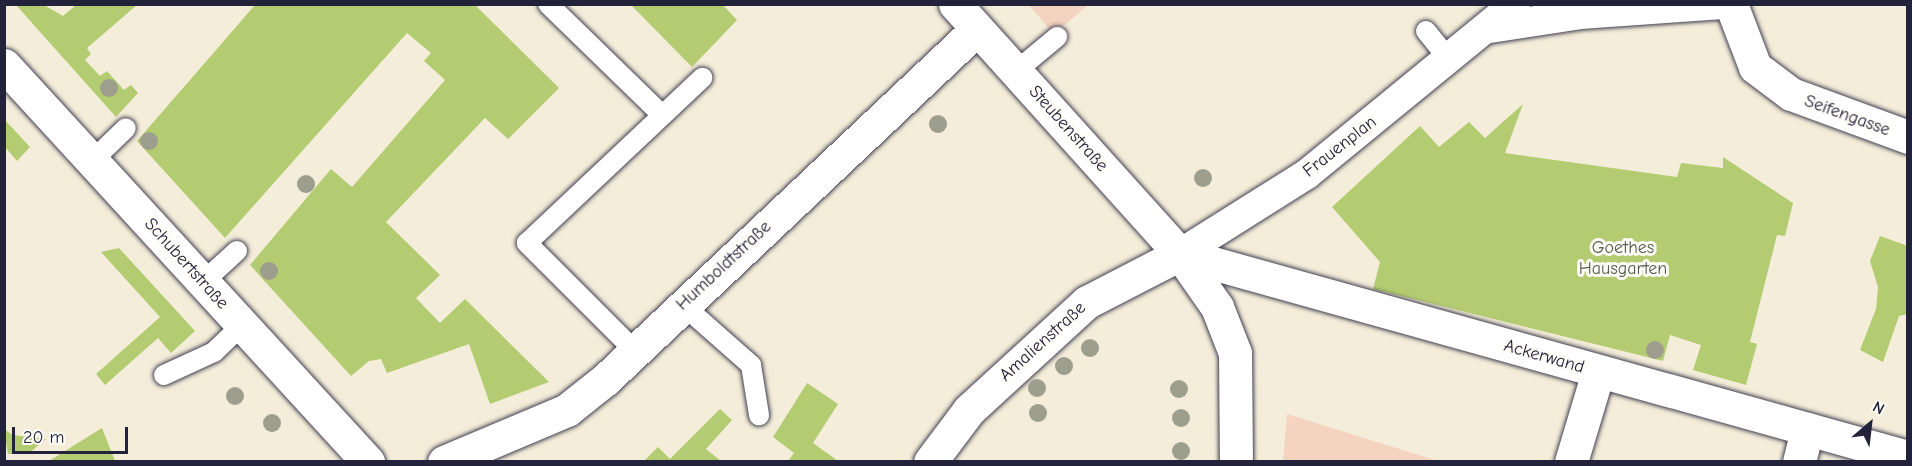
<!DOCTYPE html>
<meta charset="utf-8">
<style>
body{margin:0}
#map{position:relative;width:1912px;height:466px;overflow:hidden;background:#f4edd9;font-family:"Comic Neue",sans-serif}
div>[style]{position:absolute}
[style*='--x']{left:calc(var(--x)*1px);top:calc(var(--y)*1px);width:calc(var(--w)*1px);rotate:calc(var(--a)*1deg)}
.built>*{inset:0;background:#f4d3c0}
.green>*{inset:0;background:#b4cc71}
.roads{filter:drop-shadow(0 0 2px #424053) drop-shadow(0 0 2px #424053)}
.service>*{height:20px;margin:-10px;padding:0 10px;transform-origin:10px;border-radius:10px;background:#fff}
.pedestrian>*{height:30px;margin:-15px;padding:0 15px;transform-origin:15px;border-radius:15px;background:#fff}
.minor>*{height:33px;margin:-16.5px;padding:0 16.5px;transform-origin:16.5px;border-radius:16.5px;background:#fff}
.tertiary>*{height:33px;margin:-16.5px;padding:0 16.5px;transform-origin:16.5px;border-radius:16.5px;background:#fff}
.trees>*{width:18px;height:18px;margin:-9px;border-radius:50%;background:#9d9e8d}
span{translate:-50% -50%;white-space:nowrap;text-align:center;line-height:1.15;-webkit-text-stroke:6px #fdfcf7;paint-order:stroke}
.street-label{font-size:18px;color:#22223b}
.park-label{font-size:18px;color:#555e4e}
.frame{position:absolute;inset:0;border:6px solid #22223b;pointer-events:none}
.north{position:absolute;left:1840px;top:394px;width:60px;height:60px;-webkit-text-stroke:4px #fdfcf7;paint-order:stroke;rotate:28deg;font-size:16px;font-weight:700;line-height:24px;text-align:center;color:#22223b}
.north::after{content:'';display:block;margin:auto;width:21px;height:27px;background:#22223b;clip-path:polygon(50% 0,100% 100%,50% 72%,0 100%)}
.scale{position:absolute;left:12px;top:427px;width:116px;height:27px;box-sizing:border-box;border:3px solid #22223b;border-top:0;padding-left:8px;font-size:18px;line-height:21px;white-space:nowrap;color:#22223b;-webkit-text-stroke:4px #fdfcf7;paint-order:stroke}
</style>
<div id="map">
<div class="built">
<div style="clip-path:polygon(1029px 5px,1088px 5px,1054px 34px)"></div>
<div style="clip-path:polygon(1287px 414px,1438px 461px,1283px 461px)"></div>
</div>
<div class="green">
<div style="clip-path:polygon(16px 5px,44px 5px,63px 16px,76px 5px,137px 5px,87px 48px,91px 54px,85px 60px,100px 76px,107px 71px,124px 90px,131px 85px,138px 93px,116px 117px)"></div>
<div style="clip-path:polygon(255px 5px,475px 5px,559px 88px,508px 139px,485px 118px,386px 222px,440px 275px,416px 298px,440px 323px,465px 299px,549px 382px,490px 404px,469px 344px,387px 373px,381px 359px,369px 361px,351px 376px,250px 265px,331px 169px,352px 187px,445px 80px,424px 61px,431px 53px,407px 33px,225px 238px,137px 141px)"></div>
<div style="clip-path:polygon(631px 5px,723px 5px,737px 20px,692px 67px)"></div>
<div style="clip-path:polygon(1523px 104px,1505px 153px,1677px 177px,1681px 163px,1723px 168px,1723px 157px,1793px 203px,1785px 236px,1777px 235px,1750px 342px,1757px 344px,1746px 385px,1693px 370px,1701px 345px,1670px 335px,1663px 361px,1373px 289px,1380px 262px,1332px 207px,1420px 126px,1439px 147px,1469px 122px,1485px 138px)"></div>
<div style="clip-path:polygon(4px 119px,30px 147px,17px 161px,5px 147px)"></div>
<div style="clip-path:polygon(1880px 236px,1908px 246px,1907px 314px,1899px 316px,1883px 362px,1860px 350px,1876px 309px,1878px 287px,1870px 261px)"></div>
<div style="clip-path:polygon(119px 248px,195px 331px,171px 353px,158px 338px,105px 385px,96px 374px,160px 317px,101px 252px)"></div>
<div style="clip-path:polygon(807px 383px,838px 404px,813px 443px,838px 461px,788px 461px,794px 453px,773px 437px)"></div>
<div style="clip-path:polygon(720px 409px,732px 420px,706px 449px,721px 461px,644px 461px,658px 447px,670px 459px)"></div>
<div style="clip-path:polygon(102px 428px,115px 461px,49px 461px)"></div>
<div style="clip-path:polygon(4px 429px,13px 435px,46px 439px,28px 454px,8px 454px)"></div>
</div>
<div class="roads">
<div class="service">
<div style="--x:548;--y:4;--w:159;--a:44.2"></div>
<div style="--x:1426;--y:31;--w:36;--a:51"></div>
<div style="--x:1015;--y:72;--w:55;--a:-39.8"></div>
<div style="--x:92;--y:161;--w:47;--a:-44.1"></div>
<div style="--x:203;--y:282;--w:46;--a:-42.4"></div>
<div style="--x:683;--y:305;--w:91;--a:41.4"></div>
<div style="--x:751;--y:365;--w:51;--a:80.9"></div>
<div style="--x:635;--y:351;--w:153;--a:-135"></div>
<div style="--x:527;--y:243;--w:241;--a:-43.3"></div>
<div style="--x:164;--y:375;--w:55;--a:-24.7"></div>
<div style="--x:214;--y:352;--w:39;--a:-44"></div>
</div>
<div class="pedestrian">
<div style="--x:1490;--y:28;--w:91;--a:-8.8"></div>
<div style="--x:1580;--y:14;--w:143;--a:-4"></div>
<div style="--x:1180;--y:254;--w:150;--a:-32.2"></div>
<div style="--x:1307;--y:174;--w:269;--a:-39.3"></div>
</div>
<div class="minor">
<div style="--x:1731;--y:4;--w:67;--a:69.1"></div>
<div style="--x:1755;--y:67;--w:45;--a:36.9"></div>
<div style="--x:1791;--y:94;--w:125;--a:20.2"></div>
<div style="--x:4;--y:65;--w:539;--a:47.48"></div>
<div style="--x:444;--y:462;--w:134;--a:-22.9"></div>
<div style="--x:567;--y:410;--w:50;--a:-38.5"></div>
<div style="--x:606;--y:379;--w:510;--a:-43.33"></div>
<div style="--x:930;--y:462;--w:65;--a:-53.1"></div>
<div style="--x:969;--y:410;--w:160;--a:-42.5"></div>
<div style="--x:1087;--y:302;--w:105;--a:-27.3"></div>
<div style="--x:1180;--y:254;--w:756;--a:15.58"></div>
<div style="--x:1571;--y:462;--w:94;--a:-73.3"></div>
<div style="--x:1799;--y:462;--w:34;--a:-76"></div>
</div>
<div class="tertiary">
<div style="--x:955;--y:4;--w:336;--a:48"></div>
<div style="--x:1180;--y:254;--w:65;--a:55.1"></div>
<div style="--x:1217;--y:307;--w:49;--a:68.6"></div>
<div style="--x:1235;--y:353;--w:109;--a:89.5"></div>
</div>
</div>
<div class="trees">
<div style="left:109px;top:88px"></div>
<div style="left:938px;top:124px"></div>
<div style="left:149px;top:141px"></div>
<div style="left:1203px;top:178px"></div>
<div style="left:306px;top:184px"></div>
<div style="left:269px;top:271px"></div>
<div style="left:1090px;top:348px"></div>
<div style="left:1655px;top:350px"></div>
<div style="left:1064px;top:366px"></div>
<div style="left:1037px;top:388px"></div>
<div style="left:1179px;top:389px"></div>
<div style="left:235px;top:396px"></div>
<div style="left:1038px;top:413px"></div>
<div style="left:1181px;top:418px"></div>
<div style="left:272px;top:423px"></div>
<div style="left:1181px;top:451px"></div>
</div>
<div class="street-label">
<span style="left:1847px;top:116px;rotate:20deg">Seifengasse</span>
<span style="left:1068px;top:129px;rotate:48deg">Steubenstraße</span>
<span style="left:1340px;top:147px;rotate:-38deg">Frauenplan</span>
<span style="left:186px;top:264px;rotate:48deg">Schubertstraße</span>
<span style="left:724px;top:266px;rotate:-43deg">Humboldtstraße</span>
<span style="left:1043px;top:342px;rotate:-42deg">Amalienstraße</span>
<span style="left:1544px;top:357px;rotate:16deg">Ackerwand</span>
</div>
<div class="park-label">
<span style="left:1623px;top:259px">Goethes<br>Hausgarten</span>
</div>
<div class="frame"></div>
<div class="north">N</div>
<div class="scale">20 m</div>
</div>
